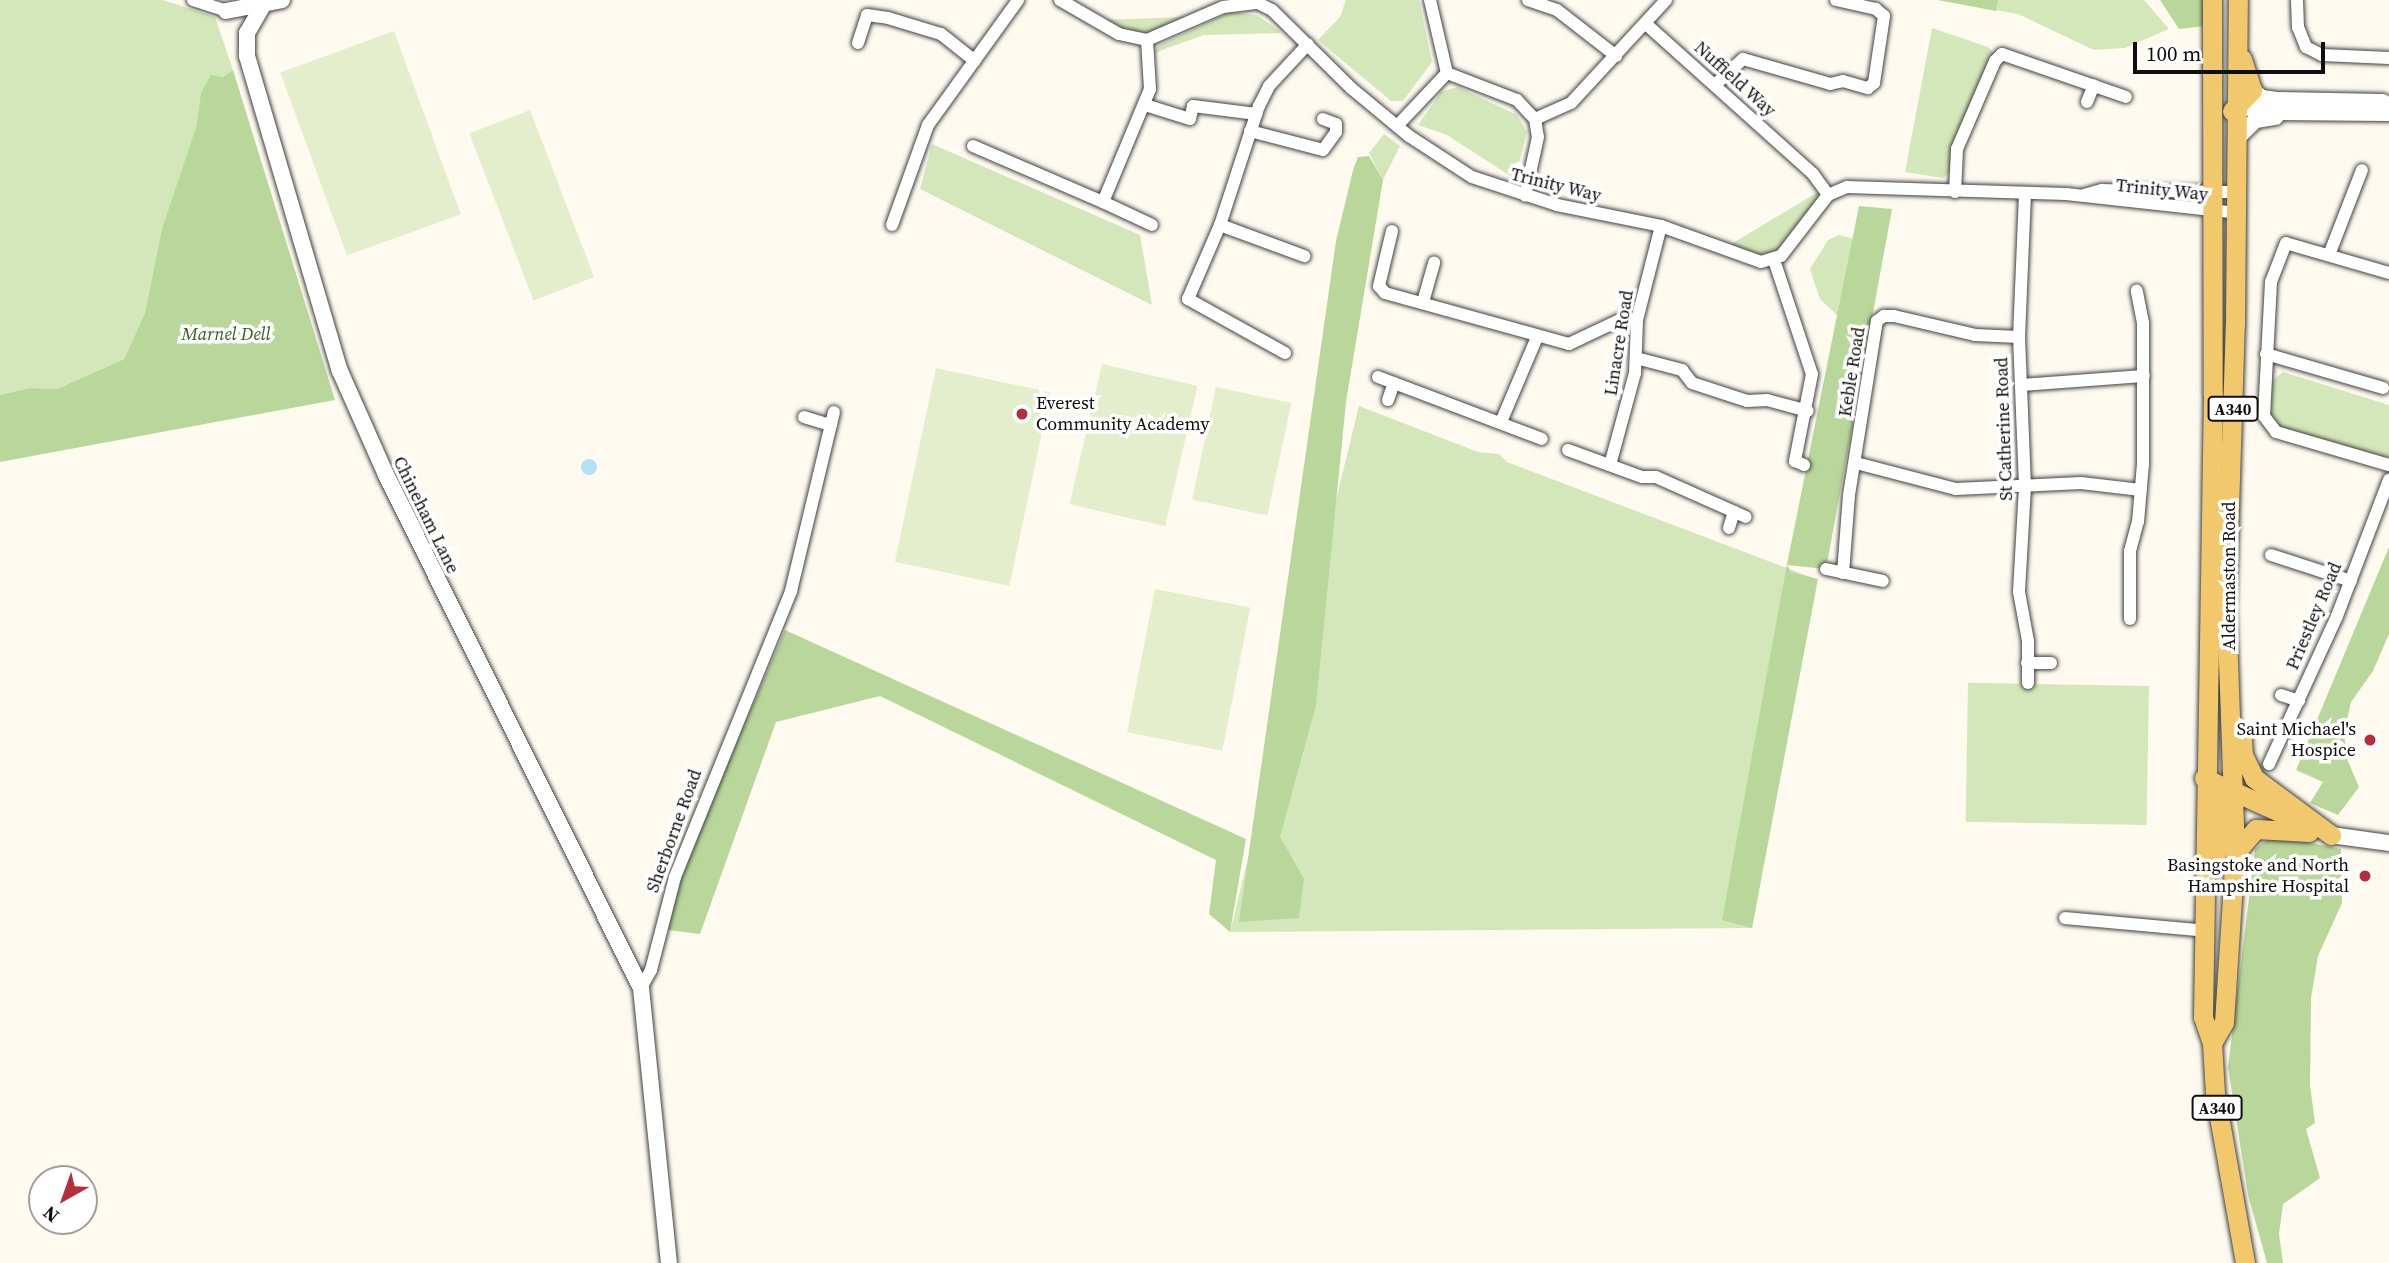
<!DOCTYPE html>
<style>
body{margin:0}
#map{position:relative;width:2389px;height:1263px;overflow:hidden;background:#fefaef;font-family:"Source Serif 4",serif}
div>[style]{position:absolute}
[style*='--x']{left:calc(var(--x)*1px);top:calc(var(--y)*1px);width:calc(var(--w)*1px);rotate:calc(var(--a)*1deg)}
.green>*{inset:0;background:#d4e7ba;transform-origin:0 0}
.forest>*{inset:0;background:#b9d79a}
.pitch>*{inset:0;background:#e4eecc;transform-origin:0 0}
.water>*{inset:0;background:#b6e0f3}
.round{border-radius:50%}
.roads{filter:drop-shadow(0 0 2px #414141) drop-shadow(0 0 2px #414141)}
.minor>*{height:12px;margin:-6px;padding:0 6px;transform-origin:6px;border-radius:6px;background:#fff}
.tertiary>*{height:16px;margin:-8px;padding:0 8px;transform-origin:8px;border-radius:8px;background:#fff}
.primary>*{height:19px;margin:-9.5px;padding:0 9.5px;transform-origin:9.5px;border-radius:9.5px;background:#f1c96c}
.dots>*{width:19px;height:19px;translate:-50% -50%;box-sizing:border-box;border:4px solid #fff;border-radius:50%}
span{translate:-50% -50%;white-space:nowrap;text-align:center;line-height:1.15;-webkit-text-stroke:7px #fff;paint-order:stroke}
.shield-label span{padding:2px 5px;background:#fff;border:2px solid;border-radius:5px;-webkit-text-stroke-width:0}
.shield-label{font-size:16px;color:#0e0e0e;font-weight:700}
.street-label{font-size:18px;color:#0e0e0e}
.park-label{font-size:18px;color:#326221;font-style:italic}
.poi-label{font-size:18px;color:#0e0e0e}
.left{translate:0 -50%;text-align:left}
.right{translate:-100% -50%;text-align:right}
.north{position:absolute;left:28px;top:1165px;width:70px;height:70px;box-sizing:border-box;background:#fff;border:2px solid #9f9f9f;border-radius:50%;rotate:220deg;font-size:19px;font-weight:700;line-height:28px;text-align:center;color:#0e0e0e}
.north::after{content:'';display:block;margin:auto;width:24px;height:32px;background:#b62d3b;clip-path:polygon(50% 0,100% 100%,50% 72%,0 100%)}
.scale{position:absolute;left:2133px;top:42px;width:192px;height:32px;box-sizing:border-box;border:4px solid #0e0e0e;border-top:0;padding-left:9px;font-size:21px;line-height:24px;white-space:nowrap;color:#0e0e0e;-webkit-text-stroke:5px #fff;paint-order:stroke}
</style>
<div id="map">
<div class="green">
<div style="clip-path:polygon(0 0,163px 0,215px 17px,233px 70px,223px 77px,211px 76px,201px 92px,196px 127px,162px 228px,145px 313px,124px 359px,57px 389px,29px 388px,0 395px)"></div>
<div style="clip-path:polygon(1346px 0,1419px 0,1432px 62px,1403px 101px,1391px 101px,1318px 40px,1340px 17px)"></div>
<div style="clip-path:polygon(1938px 0,2144px 0,2169px 29px,2125px 48px,2094px 50px,2018px 14px)"></div>
<div style="clip-path:polygon(1231px 12px,1257px 15px,1282px 33px,1204px 35px,1154px 53px,1159px 45px)"></div>
<div style="clip-path:polygon(1185px 17px,1151px 33px,1134px 34px,1102px 20px)"></div>
<div style="clip-path:polygon(1932px 28px,1988px 47px,1997px 56px,1953px 169px,1943px 178px,1905px 172px)"></div>
<div style="clip-path:polygon(1458px 87px,1517px 115px,1527px 132px,1515px 179px,1447px 135px,1418px 125px,1441px 92px)"></div>
<div style="clip-path:polygon(1384px 134px,1400px 146px,1383px 180px,1369px 153px)"></div>
<div style="clip-path:polygon(932px 144px,1140px 235px,1152px 305px,920px 189px)"></div>
<div style="clip-path:polygon(1818px 192px,1819px 201px,1779px 254px,1760px 257px,1728px 246px)"></div>
<div style="clip-path:polygon(1839px 235px,1858px 240px,1840px 318px,1820px 299px,1810px 269px,1828px 240px)"></div>
<div style="clip-path:polygon(2283px 372px,2389px 405px,2389px 455px,2386px 458px,2277px 426px,2271px 419px,2272px 381px)"></div>
<div style="clip-path:polygon(1359px 406px,1478px 452px,1499px 454px,1507px 462px,1813px 578px,1752px 928px,1230px 932px)"></div>
<div style="left:2149px;top:686px;width:139px;height:181px;rotate:91deg"></div>
</div>
<div class="forest">
<div style="clip-path:polygon(1938px 0,1998px 0,1996px 11px)"></div>
<div style="clip-path:polygon(2160px 0,2206px 0,2205px 26px,2179px 29px)"></div>
<div style="clip-path:polygon(233px 70px,335px 400px,0 462px,0 395px,29px 388px,57px 389px,124px 359px,145px 313px,162px 228px,196px 127px,201px 92px,211px 75px,223px 77px)"></div>
<div style="clip-path:polygon(1369px 156px,1383px 180px,1346px 402px,1316px 705px,1280px 837px,1304px 879px,1299px 918px,1239px 922px,1336px 241px,1353px 170px,1358px 157px)"></div>
<div style="clip-path:polygon(1859px 206px,1892px 209px,1826px 569px,1787px 565px,1791px 572px,1818px 579px,1752px 928px,1722px 920px,1787px 564px)"></div>
<div style="clip-path:polygon(2389px 547px,2389px 634px,2373px 671px,2351px 702px,2344px 733px,2347px 759px,2359px 787px,2338px 815px,2310px 803px,2323px 782px,2296px 770px)"></div>
<div style="clip-path:polygon(785px 630px,1246px 839px,1230px 932px,1209px 914px,1216px 860px,880px 696px,776px 722px,700px 934px,668px 930px,683px 868px)"></div>
<div style="clip-path:polygon(2273px 835px,2341px 849px,2342px 903px,2318px 956px,2311px 998px,2310px 1085px,2315px 1123px,2306px 1129px,2320px 1178px,2283px 1204px,2279px 1234px,2283px 1263px,2267px 1263px,2248px 1195px,2228px 1067px,2255px 849px)"></div>
</div>
<div class="pitch">
<div style="left:394px;top:31px;width:195px;height:121px;rotate:70deg"></div>
<div style="left:530px;top:110px;width:179px;height:65px;rotate:69deg"></div>
<div style="left:1102px;top:364px;width:98px;height:144px;rotate:13deg"></div>
<div style="left:936px;top:368px;width:117px;height:198px;rotate:12deg"></div>
<div style="left:1216px;top:387px;width:77px;height:115px;rotate:12deg"></div>
<div style="left:1155px;top:589px;width:97px;height:146px;rotate:11deg"></div>
</div>
<div class="water">
<div class="round" style="left:581px;top:459px;width:16px;height:16px"></div>
</div>
<div class="roads">
<div class="minor">
<div style="--x:193;--y:0;--w:35;--a:18"></div>
<div style="--x:1060;--y:0;--w:68;--a:30"></div>
<div style="--x:1119;--y:34;--w:29;--a:12"></div>
<div style="--x:1147;--y:40;--w:83;--a:-23.5"></div>
<div style="--x:1223;--y:7;--w:35;--a:-7"></div>
<div style="--x:1258;--y:3;--w:16;--a:27"></div>
<div style="--x:1272;--y:10;--w:111;--a:44.6"></div>
<div style="--x:1351;--y:88;--w:75;--a:39.6"></div>
<div style="--x:1409;--y:136;--w:75;--a:33.1"></div>
<div style="--x:1472;--y:177;--w:89;--a:18.2"></div>
<div style="--x:1557;--y:205;--w:106;--a:11.4"></div>
<div style="--x:1661;--y:226;--w:106;--a:19.8"></div>
<div style="--x:1761;--y:262;--w:21;--a:-17"></div>
<div style="--x:1781;--y:256;--w:77;--a:-52.4"></div>
<div style="--x:1828;--y:195;--w:21;--a:-23"></div>
<div style="--x:1847;--y:187;--w:219;--a:1.8"></div>
<div style="--x:2066;--y:194;--w:172;--a:6.3"></div>
<div style="--x:1430;--y:0;--w:75;--a:76.9"></div>
<div style="--x:1528;--y:0;--w:31;--a:19"></div>
<div style="--x:1557;--y:10;--w:75;--a:37.9"></div>
<div style="--x:2297;--y:0;--w:27;--a:88"></div>
<div style="--x:2298;--y:27;--w:22;--a:68"></div>
<div style="--x:2306;--y:47;--w:18;--a:27"></div>
<div style="--x:2322;--y:55;--w:67;--a:2.6"></div>
<div style="--x:1646;--y:24;--w:224;--a:41.9"></div>
<div style="--x:1813;--y:174;--w:26;--a:54"></div>
<div style="--x:858;--y:43;--w:29;--a:-72"></div>
<div style="--x:867;--y:15;--w:21;--a:8"></div>
<div style="--x:888;--y:18;--w:55;--a:16.8"></div>
<div style="--x:941;--y:34;--w:43;--a:38.5"></div>
<div style="--x:1716;--y:84;--w:37;--a:-43"></div>
<div style="--x:1743;--y:59;--w:91;--a:16"></div>
<div style="--x:1830;--y:84;--w:13;--a:-13"></div>
<div style="--x:1843;--y:81;--w:26;--a:16"></div>
<div style="--x:1868;--y:88;--w:8;--a:-40"></div>
<div style="--x:1874;--y:83;--w:68;--a:-81.5"></div>
<div style="--x:1884;--y:16;--w:11;--a:-139"></div>
<div style="--x:1876;--y:9;--w:41;--a:-167.3"></div>
<div style="--x:2087;--y:102;--w:18;--a:-68"></div>
<div style="--x:1145;--y:105;--w:47;--a:17.3"></div>
<div style="--x:1190;--y:119;--w:13;--a:-77"></div>
<div style="--x:1193;--y:106;--w:64;--a:7.2"></div>
<div style="--x:1535;--y:119;--w:39;--a:-24"></div>
<div style="--x:1571;--y:103;--w:140;--a:-47.3"></div>
<div style="--x:1397;--y:126;--w:73;--a:-46.7"></div>
<div style="--x:1447;--y:73;--w:75;--a:21.1"></div>
<div style="--x:1517;--y:100;--w:26;--a:47"></div>
<div style="--x:1535;--y:119;--w:18;--a:81"></div>
<div style="--x:1538;--y:137;--w:60;--a:102.4"></div>
<div style="--x:1250;--y:131;--w:75;--a:14.6"></div>
<div style="--x:1323;--y:150;--w:22;--a:-54"></div>
<div style="--x:1336;--y:132;--w:8;--a:-90"></div>
<div style="--x:1336;--y:124;--w:14;--a:-159"></div>
<div style="--x:973;--y:146;--w:142;--a:23.3"></div>
<div style="--x:1103;--y:202;--w:122;--a:-67.4"></div>
<div style="--x:1150;--y:89;--w:49;--a:-93.5"></div>
<div style="--x:1955;--y:192;--w:43;--a:-87.3"></div>
<div style="--x:1957;--y:149;--w:96;--a:-66.6"></div>
<div style="--x:1995;--y:61;--w:10;--a:-45"></div>
<div style="--x:2002;--y:54;--w:131;--a:19.1"></div>
<div style="--x:2025;--y:194;--w:143;--a:92.4"></div>
<div style="--x:2019;--y:337;--w:150;--a:87.7"></div>
<div style="--x:2025;--y:487;--w:105;--a:93.3"></div>
<div style="--x:2019;--y:592;--w:50;--a:79.6"></div>
<div style="--x:2028;--y:641;--w:42;--a:90"></div>
<div style="--x:2084;--y:195;--w:19;--a:-16"></div>
<div style="--x:2102;--y:190;--w:134;--a:0.9"></div>
<div style="--x:1103;--y:202;--w:54;--a:25.1"></div>
<div style="--x:892;--y:225;--w:106;--a:-70.2"></div>
<div style="--x:928;--y:125;--w:154;--a:-54.2"></div>
<div style="--x:1220;--y:225;--w:90;--a:20.3"></div>
<div style="--x:1392;--y:231;--w:57;--a:103.3"></div>
<div style="--x:1379;--y:286;--w:9;--a:49"></div>
<div style="--x:1385;--y:293;--w:191;--a:15.5"></div>
<div style="--x:1569;--y:344;--w:61;--a:-25.3"></div>
<div style="--x:1624;--y:318;--w:13;--a:9"></div>
<div style="--x:2329;--y:255;--w:91;--a:-68.8"></div>
<div style="--x:1774;--y:260;--w:120;--a:71.6"></div>
<div style="--x:1812;--y:374;--w:89;--a:101.1"></div>
<div style="--x:1795;--y:461;--w:10;--a:24"></div>
<div style="--x:2389;--y:273;--w:107;--a:-163.8"></div>
<div style="--x:2286;--y:243;--w:42;--a:111"></div>
<div style="--x:2271;--y:282;--w:134;--a:93"></div>
<div style="--x:2264;--y:416;--w:20;--a:53"></div>
<div style="--x:2276;--y:432;--w:118;--a:16.3"></div>
<div style="--x:1423;--y:302;--w:41;--a:-74.2"></div>
<div style="--x:1285;--y:353;--w:111;--a:-150.9"></div>
<div style="--x:1188;--y:299;--w:81;--a:-66.6"></div>
<div style="--x:1220;--y:225;--w:125;--a:-71.9"></div>
<div style="--x:1259;--y:106;--w:22;--a:-63"></div>
<div style="--x:1269;--y:86;--w:57;--a:-47.1"></div>
<div style="--x:2266;--y:354;--w:122;--a:16.2"></div>
<div style="--x:1636;--y:358;--w:48;--a:14.6"></div>
<div style="--x:1682;--y:370;--w:16;--a:52"></div>
<div style="--x:1692;--y:383;--w:58;--a:18.1"></div>
<div style="--x:1747;--y:401;--w:20;--a:-3"></div>
<div style="--x:1767;--y:400;--w:42;--a:15"></div>
<div style="--x:1378;--y:377;--w:175;--a:20.7"></div>
<div style="--x:2021;--y:385;--w:123;--a:-4.2"></div>
<div style="--x:1388;--y:400;--w:18;--a:-71"></div>
<div style="--x:804;--y:417;--w:28;--a:17"></div>
<div style="--x:1501;--y:422;--w:92;--a:-67"></div>
<div style="--x:1568;--y:450;--w:79;--a:20"></div>
<div style="--x:1642;--y:477;--w:14;--a:0"></div>
<div style="--x:1656;--y:477;--w:98;--a:24"></div>
<div style="--x:1856;--y:463;--w:103;--a:14.6"></div>
<div style="--x:1956;--y:489;--w:125;--a:-2.7"></div>
<div style="--x:2081;--y:483;--w:60;--a:6.7"></div>
<div style="--x:1610;--y:465;--w:95;--a:-74.8"></div>
<div style="--x:1635;--y:373;--w:53;--a:-87.8"></div>
<div style="--x:1637;--y:320;--w:97;--a:-75.7"></div>
<div style="--x:1729;--y:528;--w:17;--a:-73"></div>
<div style="--x:2271;--y:555;--w:84;--a:18"></div>
<div style="--x:1826;--y:569;--w:58;--a:11.9"></div>
<div style="--x:1843;--y:573;--w:78;--a:-85.6"></div>
<div style="--x:1849;--y:495;--w:176;--a:-80.9"></div>
<div style="--x:1877;--y:321;--w:9;--a:-36"></div>
<div style="--x:1884;--y:316;--w:10;--a:0"></div>
<div style="--x:1894;--y:316;--w:83;--a:13.2"></div>
<div style="--x:1975;--y:335;--w:44;--a:2.6"></div>
<div style="--x:2130;--y:619;--w:68;--a:-90"></div>
<div style="--x:2130;--y:551;--w:30;--a:-75"></div>
<div style="--x:2138;--y:522;--w:58;--a:-85.1"></div>
<div style="--x:2143;--y:464;--w:141;--a:-90"></div>
<div style="--x:2143;--y:323;--w:33;--a:-101"></div>
<div style="--x:2027;--y:663;--w:24;--a:0"></div>
<div style="--x:2281;--y:695;--w:19;--a:18"></div>
<div style="--x:2269;--y:764;--w:163;--a:-65.3"></div>
<div style="--x:2337;--y:616;--w:146;--a:-69.1"></div>
<div style="--x:2065;--y:918;--w:132;--a:5.2"></div>
<div style="--x:641;--y:988;--w:21;--a:-61"></div>
<div style="--x:651;--y:970;--w:96;--a:-75.5"></div>
<div style="--x:675;--y:877;--w:309;--a:-67.9"></div>
<div style="--x:791;--y:591;--w:184;--a:-76.5"></div>
</div>
<div class="tertiary">
<div style="--x:262;--y:7;--w:30;--a:120"></div>
<div style="--x:247;--y:33;--w:23;--a:90"></div>
<div style="--x:247;--y:56;--w:328;--a:73.6"></div>
<div style="--x:340;--y:371;--w:114;--a:66.1"></div>
<div style="--x:386;--y:475;--w:573;--a:63.57"></div>
<div style="--x:641;--y:988;--w:276;--a:84.2"></div>
<div style="--x:226;--y:11;--w:57;--a:-11.1"></div>
<div style="--x:2252;--y:90;--w:13;--a:39"></div>
<div style="--x:2262;--y:98;--w:17;--a:7"></div>
<div style="--x:2279;--y:100;--w:104;--a:1.1"></div>
<div style="--x:2236;--y:106;--w:40;--a:8.5"></div>
<div style="--x:2276;--y:112;--w:113;--a:0.5"></div>
<div style="--x:2236;--y:139;--w:28;--a:-44"></div>
<div style="--x:2256;--y:120;--w:20;--a:-9"></div>
<div style="--x:2331;--y:835;--w:59;--a:7.9"></div>
</div>
<div class="primary">
<div style="--x:2212;--y:0;--w:395;--a:89.9"></div>
<div style="--x:2213;--y:395;--w:622;--a:90.92"></div>
<div style="--x:2203;--y:1017;--w:28;--a:71"></div>
<div style="--x:2212;--y:1043;--w:51;--a:86.6"></div>
<div style="--x:2215;--y:1094;--w:172;--a:79.9"></div>
<div style="--x:2232;--y:111;--w:29;--a:-46"></div>
<div style="--x:2252;--y:90;--w:33;--a:-108"></div>
<div style="--x:2242;--y:738;--w:17;--a:87"></div>
<div style="--x:2243;--y:755;--w:25;--a:64"></div>
<div style="--x:2254;--y:778;--w:96;--a:36.5"></div>
<div style="--x:2204;--y:778;--w:107;--a:24.4"></div>
<div style="--x:2235;--y:853;--w:32;--a:-49"></div>
<div style="--x:2256;--y:829;--w:53;--a:3.2"></div>
<div style="--x:2215;--y:862;--w:67;--a:-84"></div>
<div style="--x:2212;--y:1043;--w:24;--a:-60"></div>
<div style="--x:2224;--y:1022;--w:169;--a:-86.3"></div>
<div style="--x:2235;--y:853;--w:248;--a:-92.1"></div>
<div style="--x:2226;--y:605;--w:280;--a:-88.2"></div>
<div style="--x:2235;--y:325;--w:325;--a:-89.5"></div>
</div>
</div>
<div class="dots">
<div style="left:1022px;top:414px;background:#b62d3b"></div>
<div style="left:2370px;top:740px;background:#b62d3b"></div>
<div style="left:2365px;top:876px;background:#b62d3b"></div>
</div>
<div class="shield-label">
<span style="left:2233px;top:409px">A340</span>
<span style="left:2217px;top:1108px">A340</span>
</div>
<div class="street-label">
<span style="left:1735px;top:79px;rotate:42deg">Nuffield Way</span>
<span style="left:1556px;top:185px;rotate:14deg">Trinity Way</span>
<span style="left:2162px;top:190px;rotate:6deg">Trinity Way</span>
<span style="left:1619px;top:343px;rotate:-81deg">Linacre Road</span>
<span style="left:1852px;top:372px;rotate:-81deg">Keble Road</span>
<span style="left:2004px;top:429px;rotate:-92deg">St Catherine Road</span>
<span style="left:426px;top:515px;rotate:64deg">Chineham Lane</span>
<span style="left:2229px;top:576px;rotate:-90deg">Aldermaston Road</span>
<span style="left:2314px;top:616px;rotate:-67deg">Priestley Road</span>
<span style="left:674px;top:831px;rotate:-70deg">Sherborne Road</span>
</div>
<div class="park-label">
<span style="left:226px;top:334px">Marnel Dell</span>
</div>
<div class="poi-label">
<span class="left" style="left:1036px;top:414px">Everest<br>Community Academy</span>
<span class="right" style="left:2356px;top:740px">Saint Michael's<br>Hospice</span>
<span class="right" style="left:2349px;top:876px">Basingstoke and North<br>Hampshire Hospital</span>
</div>
<div class="north">N</div>
<div class="scale">100 m</div>
</div>
